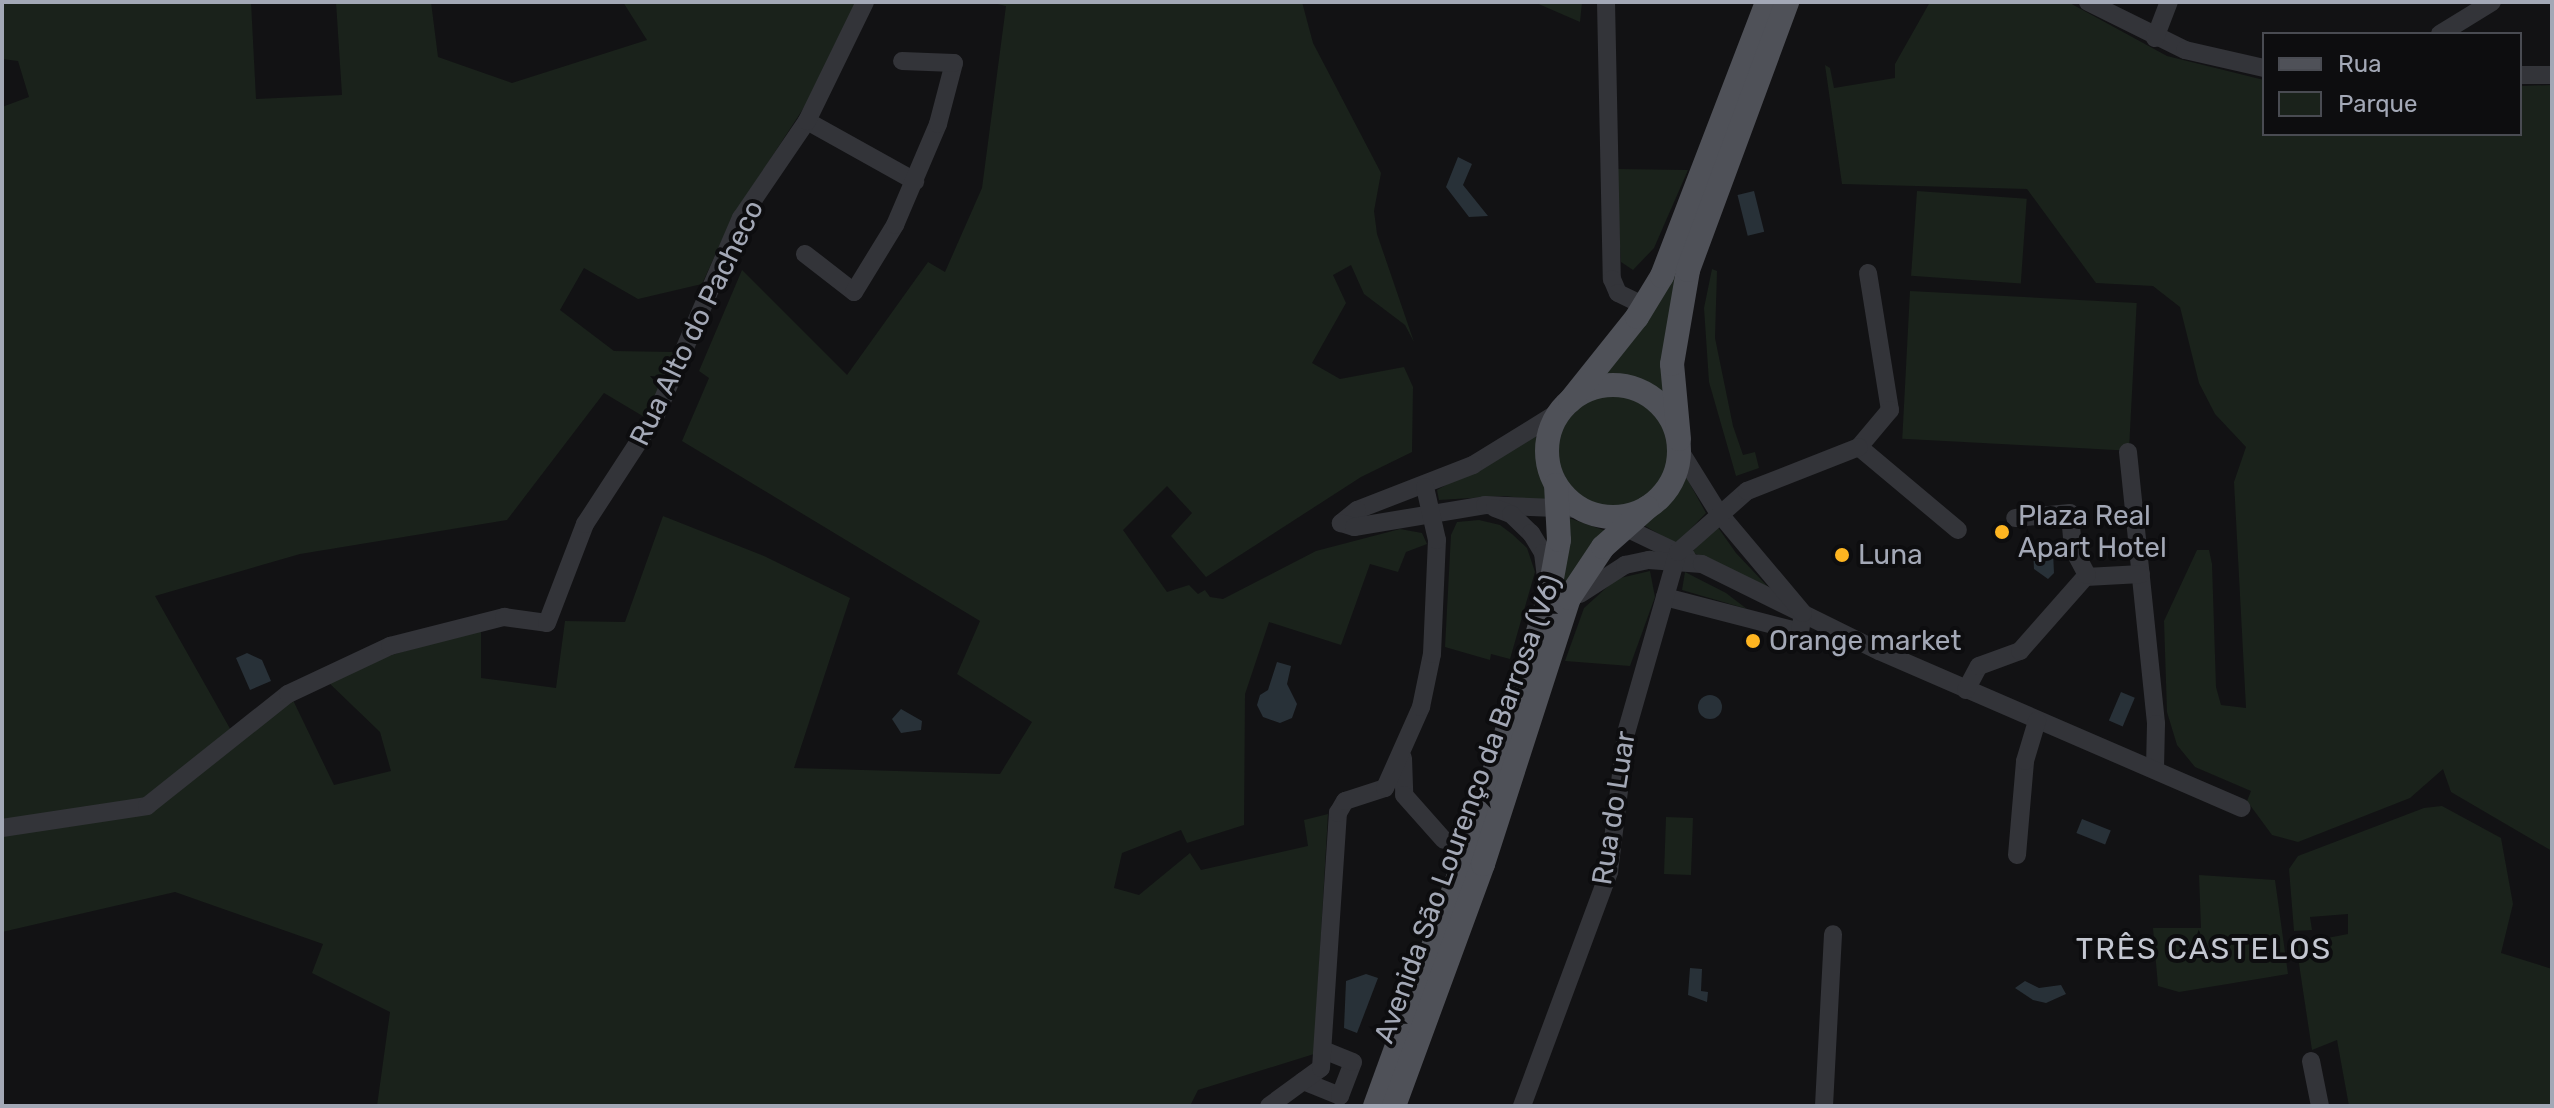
<!DOCTYPE html>
<meta charset="utf-8">
<style>
body{margin:0}
#map{position:relative;width:2554px;height:1108px;overflow:hidden;background:#121214;font-family:Rubik,sans-serif}
div>[style]{position:absolute}
[style*='--x']{left:calc(var(--x)*1px);top:calc(var(--y)*1px);width:calc(var(--w)*1px);rotate:calc(var(--a)*1deg)}
.green>*{inset:0;background:#1a221b;transform-origin:0 0}
.round{border-radius:50%}
.water>*{inset:0;background:#283138;transform-origin:0 0}
.minor>*{height:18px;margin:-9px;padding:0 9px;transform-origin:9px;border-radius:9px;background:#333439}
.major>*{height:24px;margin:-12px;padding:0 12px;transform-origin:12px;border-radius:12px;background:#4f5158}
.major>.ring{margin:-12px;padding:0;box-sizing:content-box;background:none;border:24px solid #4f5158;border-radius:50%}
.dots>*{width:22px;height:22px;translate:-50% -50%;box-sizing:border-box;border:4px solid #0d0d0f;border-radius:50%}
span{translate:-50% -50%;white-space:nowrap;text-align:center;line-height:1.15;-webkit-text-stroke:8px #0d0d0f;paint-order:stroke}
.street-label{font-size:28px;color:#a3a8b6}
.poi-label{font-size:28px;color:#a3a8b6}
.left{translate:0 -50%;text-align:left}
.neighbourhood-label{font-size:30px;color:#c4c7d1;letter-spacing:2px}
.frame{position:absolute;inset:0;border:4px solid #a3a8b6;pointer-events:none}
.legend{position:absolute;left:2262px;top:32px;width:260px;height:104px;box-sizing:border-box;background:#0d0d0f;border:2px solid #494b52;margin:0;padding:10px 14px;list-style:none;font-size:24px;color:#a3a8b6}
.legend li{display:flex;align-items:center;gap:16px;height:40px}
.legend b{width:40px;border:2px solid #494b52}
</style>
<div id="map">
<div class="green">
<div style="clip-path:polygon(2px 2px,251px 2px,256px 99px,342px 95px,336px 2px,431px 2px,438px 57px,512px 83px,647px 40px,623px 2px,857px 2px,812px 95px,732px 218px,702px 284px,638px 299px,584px 268px,560px 310px,614px 351px,673px 352px,646px 418px,604px 393px,507px 520px,300px 554px,155px 596px,237px 741px,291px 696px,334px 785px,391px 771px,380px 732px,327px 681px,359px 665px,481px 628px,481px 678px,556px 688px,565px 621px,625px 622px,663px 516px,764px 556px,850px 598px,794px 768px,1000px 774px,1032px 722px,957px 674px,980px 621px,682px 441px,709px 378px,699px 371px,742px 270px,847px 375px,928px 262px,945px 272px,982px 188px,1006px 6px,989px 2px,1302px 2px,1313px 43px,1381px 173px,1374px 211px,1377px 234px,1414px 342px,1405px 325px,1364px 294px,1351px 265px,1333px 275px,1346px 303px,1312px 363px,1340px 379px,1404px 367px,1413px 387px,1412px 452px,1361px 477px,1206px 577px,1171px 536px,1192px 513px,1167px 486px,1123px 530px,1167px 592px,1189px 585px,1198px 594px,1205px 590px,1210px 597px,1223px 599px,1316px 551px,1400px 529px,1422px 533px,1427px 544px,1406px 552px,1398px 572px,1370px 564px,1341px 645px,1269px 622px,1245px 694px,1244px 825px,1187px 843px,1181px 830px,1122px 853px,1114px 888px,1139px 895px,1190px 853px,1201px 870px,1308px 846px,1304px 820px,1328px 814px,1314px 1054px,1198px 1090px,1190px 1106px,377px 1106px,390px 1012px,312px 973px,323px 944px,175px 892px,2px 932px,2px 107px,29px 97px,18px 61px,2px 59px)"></div>
<div style="clip-path:polygon(1534px 2px,1582px 2px,1580px 22px)"></div>
<div style="clip-path:polygon(1930px 2px,2068px 2px,2167px 56px,2264px 80px,2264px 134px,2520px 134px,2520px 86px,2552px 85px,2552px 851px,2451px 792px,2443px 769px,2410px 798px,2298px 842px,2272px 835px,2247px 801px,2251px 791px,2195px 767px,2177px 745px,2167px 712px,2164px 621px,2197px 550px,2209px 550px,2212px 564px,2216px 687px,2221px 705px,2246px 708px,2234px 482px,2246px 447px,2215px 414px,2199px 383px,2180px 307px,2153px 286px,2096px 283px,2027px 189px,1842px 184px,1825px 65px,1830px 68px,1834px 88px,1895px 78px,1895px 64px)"></div>
<div style="clip-path:polygon(1615px 169px,1688px 170px,1654px 248px,1633px 270px,1621px 262px)"></div>
<div style="left:1917px;top:191px;width:110px;height:85px;rotate:4deg"></div>
<div style="clip-path:polygon(1683px 257px,1666px 400px,1640px 381px,1599px 377px)"></div>
<div style="clip-path:polygon(1712px 269px,1717px 271px,1715px 338px,1733px 426px,1743px 455px,1755px 452px,1759px 468px,1736px 476px,1709px 382px,1704px 308px)"></div>
<div style="left:1910px;top:291px;width:227px;height:148px;rotate:3deg"></div>
<div class="round" style="left:1558px;top:396px;width:110px;height:110px"></div>
<div style="clip-path:polygon(1536px 434px,1536px 462px,1549px 501px,1504px 496px,1439px 500px,1437px 490px)"></div>
<div style="clip-path:polygon(1685px 475px,1706px 513px,1676px 544px,1640px 523px,1669px 502px)"></div>
<div style="clip-path:polygon(1566px 517px,1609px 532px,1465px 882px)"></div>
<div style="clip-path:polygon(1479px 520px,1500px 525px,1512px 534px,1527px 548px,1535px 572px,1510px 659px,1491px 654px,1490px 660px,1445px 647px,1451px 535px,1457px 522px)"></div>
<div style="clip-path:polygon(1717px 526px,1736px 553px,1770px 589px,1692px 552px)"></div>
<div style="clip-path:polygon(1650px 571px,1655px 597px,1630px 666px,1565px 661px,1584px 608px,1616px 579px)"></div>
<div style="clip-path:polygon(1685px 572px,1726px 593px,1747px 609px,1682px 590px)"></div>
<div style="clip-path:polygon(2442px 806px,2501px 838px,2513px 904px,2501px 953px,2552px 969px,2552px 1106px,2349px 1106px,2337px 1040px,2312px 1050px,2296px 944px,2348px 934px,2348px 914px,2310px 917px,2312px 930px,2294px 931px,2289px 869px,2298px 856px,2424px 808px)"></div>
<div style="left:1666px;top:817px;width:27px;height:57px;rotate:2deg"></div>
<div style="clip-path:polygon(2199px 875px,2275px 880px,2288px 974px,2179px 992px,2158px 986px,2153px 928px,2201px 928px)"></div>
</div>
<div class="water">
<div style="clip-path:polygon(1458px 157px,1472px 164px,1463px 185px,1488px 216px,1469px 217px,1446px 187px)"></div>
<div style="left:1754px;top:191px;width:42px;height:17px;rotate:76deg"></div>
<div style="clip-path:polygon(2040px 541px,2053px 552px,2054px 573px,2048px 579px,2034px 569px,2033px 550px)"></div>
<div style="clip-path:polygon(247px 653px,262px 660px,271px 681px,250px 690px,236px 658px)"></div>
<div style="clip-path:polygon(1277px 662px,1291px 666px,1287px 684px,1297px 704px,1292px 718px,1280px 723px,1263px 717px,1257px 705px,1260px 695px,1268px 690px)"></div>
<div style="left:2121px;top:692px;width:15px;height:31px;rotate:23deg"></div>
<div class="round" style="left:1698px;top:695px;width:24px;height:24px"></div>
<div style="clip-path:polygon(901px 709px,922px 721px,921px 730px,901px 733px,892px 719px)"></div>
<div style="left:2082px;top:819px;width:31px;height:15px;rotate:22deg"></div>
<div style="clip-path:polygon(1690px 968px,1702px 969px,1701px 991px,1708px 992px,1707px 1002px,1688px 995px)"></div>
<div style="clip-path:polygon(1366px 974px,1378px 978px,1357px 1033px,1344px 1028px,1346px 981px)"></div>
<div style="clip-path:polygon(2025px 981px,2039px 988px,2061px 985px,2066px 994px,2046px 1003px,2033px 1000px,2015px 988px)"></div>
</div>
<div class="minor">
<div style="--x:1606;--y:2;--w:277;--a:88.8"></div>
<div style="--x:1612;--y:279;--w:15;--a:67"></div>
<div style="--x:1618;--y:293;--w:30;--a:26"></div>
<div style="--x:2088;--y:2;--w:108;--a:26.3"></div>
<div style="--x:2185;--y:50;--w:81;--a:12.8"></div>
<div style="--x:2440;--y:34;--w:61;--a:-31.6"></div>
<div style="--x:2155;--y:38;--w:39;--a:-69"></div>
<div style="--x:2520;--y:75;--w:32;--a:0"></div>
<div style="--x:807;--y:121;--w:124;--a:29.1"></div>
<div style="--x:805;--y:254;--w:62;--a:37.8"></div>
<div style="--x:854;--y:292;--w:79;--a:-58.5"></div>
<div style="--x:895;--y:225;--w:110;--a:-66.9"></div>
<div style="--x:938;--y:124;--w:63;--a:-75.3"></div>
<div style="--x:954;--y:63;--w:52;--a:-177.8"></div>
<div style="--x:1868;--y:273;--w:139;--a:80.9"></div>
<div style="--x:1890;--y:410;--w:48;--a:130"></div>
<div style="--x:1859;--y:447;--w:129;--a:40"></div>
<div style="--x:1562;--y:410;--w:105;--a:148.3"></div>
<div style="--x:1473;--y:465;--w:124;--a:158.8"></div>
<div style="--x:1357;--y:510;--w:21;--a:141"></div>
<div style="--x:1341;--y:523;--w:14;--a:17"></div>
<div style="--x:1354;--y:527;--w:133;--a:-9.5"></div>
<div style="--x:1485;--y:505;--w:96;--a:2.4"></div>
<div style="--x:2128;--y:452;--w:273;--a:84.1"></div>
<div style="--x:2156;--y:724;--w:44;--a:91.3"></div>
<div style="--x:1495;--y:508;--w:17;--a:21"></div>
<div style="--x:1511;--y:514;--w:28;--a:44"></div>
<div style="--x:1531;--y:533;--w:23;--a:59"></div>
<div style="--x:1543;--y:553;--w:26;--a:83"></div>
<div style="--x:1603;--y:517;--w:93;--a:25.5"></div>
<div style="--x:2086;--y:577;--w:55;--a:-3.1"></div>
<div style="--x:1580;--y:594;--w:54;--a:-32.8"></div>
<div style="--x:1625;--y:565;--w:25;--a:-12"></div>
<div style="--x:1649;--y:560;--w:53;--a:4.3"></div>
<div style="--x:1702;--y:564;--w:197;--a:26.2"></div>
<div style="--x:1879;--y:651;--w:395;--a:23.4"></div>
<div style="--x:1665;--y:597;--w:139;--a:14.5"></div>
<div style="--x:1800;--y:632;--w:19;--a:-81"></div>
<div style="--x:1803;--y:613;--w:132;--a:-130.1"></div>
<div style="--x:1718;--y:512;--w:72;--a:-121.9"></div>
<div style="--x:1966;--y:690;--w:27;--a:-62"></div>
<div style="--x:1979;--y:666;--w:44;--a:-20.1"></div>
<div style="--x:2020;--y:651;--w:101;--a:-48.6"></div>
<div style="--x:2087;--y:575;--w:30;--a:-118"></div>
<div style="--x:2073;--y:549;--w:36;--a:-95"></div>
<div style="--x:2070;--y:513;--w:55;--a:174.8"></div>
<div style="--x:1403;--y:758;--w:37;--a:88"></div>
<div style="--x:1404;--y:795;--w:60;--a:48.4"></div>
<div style="--x:2;--y:828;--w:147;--a:-8.6"></div>
<div style="--x:147;--y:806;--w:180;--a:-38.5"></div>
<div style="--x:288;--y:694;--w:113;--a:-25.2"></div>
<div style="--x:390;--y:646;--w:118;--a:-14.3"></div>
<div style="--x:504;--y:617;--w:43;--a:7.9"></div>
<div style="--x:547;--y:623;--w:106;--a:-69"></div>
<div style="--x:585;--y:524;--w:130;--a:-56.9"></div>
<div style="--x:656;--y:415;--w:215;--a:-66.7"></div>
<div style="--x:741;--y:218;--w:117;--a:-55.8"></div>
<div style="--x:807;--y:121;--w:132;--a:-64"></div>
<div style="--x:2017;--y:855;--w:94;--a:-85.1"></div>
<div style="--x:2025;--y:761;--w:42;--a:-73.3"></div>
<div style="--x:2311;--y:1061;--w:46;--a:78.7"></div>
<div style="--x:1303;--y:1081;--w:40;--a:22"></div>
<div style="--x:1340;--y:1096;--w:36;--a:-69"></div>
<div style="--x:1353;--y:1062;--w:32;--a:-158"></div>
<div style="--x:1269;--y:1106;--w:64;--a:-36.2"></div>
<div style="--x:1321;--y:1068;--w:256;--a:-86.2"></div>
<div style="--x:1338;--y:813;--w:14;--a:-60"></div>
<div style="--x:1345;--y:801;--w:42;--a:-18"></div>
<div style="--x:1385;--y:788;--w:89;--a:-66"></div>
<div style="--x:1421;--y:707;--w:54;--a:-78.3"></div>
<div style="--x:1432;--y:654;--w:114;--a:-87.5"></div>
<div style="--x:1437;--y:540;--w:54;--a:-102.8"></div>
<div style="--x:1522;--y:1106;--w:250;--a:-69.6"></div>
<div style="--x:1609;--y:872;--w:140;--a:-83"></div>
<div style="--x:1626;--y:733;--w:188;--a:-74"></div>
<div style="--x:1678;--y:552;--w:92;--a:-41.5"></div>
<div style="--x:1747;--y:491;--w:120;--a:-21.4"></div>
<div style="--x:1824;--y:1106;--w:172;--a:-87"></div>
</div>
<div class="major">
<div class="ring" style="left:1547px;top:385px;width:108px;height:108px"></div>
<div style="--x:1570;--y:401;--w:107;--a:-51.4"></div>
<div style="--x:1637;--y:317;--w:48;--a:-58.6"></div>
<div style="--x:1662;--y:276;--w:293;--a:-69"></div>
<div style="--x:1679;--y:439;--w:75;--a:-95.3"></div>
<div style="--x:1672;--y:364;--w:95;--a:-80.3"></div>
<div style="--x:1688;--y:270;--w:286;--a:-69.7"></div>
<div style="--x:1375;--y:1106;--w:304;--a:-70"></div>
<div style="--x:1479;--y:820;--w:231;--a:-72.6"></div>
<div style="--x:1548;--y:600;--w:61;--a:-79.6"></div>
<div style="--x:1559;--y:540;--w:55;--a:-93.1"></div>
<div style="--x:1394;--y:1106;--w:258;--a:-69.8"></div>
<div style="--x:1483;--y:864;--w:280;--a:-72.1"></div>
<div style="--x:1569;--y:598;--w:61;--a:-56.3"></div>
<div style="--x:1603;--y:547;--w:59;--a:-41.6"></div>
</div>
<div class="dots">
<div style="left:2002px;top:532px;background:#feb521"></div>
<div style="left:1842px;top:555px;background:#feb521"></div>
<div style="left:1753px;top:641px;background:#feb521"></div>
</div>
<div class="street-label">
<span style="left:697px;top:323px;rotate:-64deg">Rua Alto do Pacheco</span>
<span style="left:1614px;top:808px;rotate:-81deg">Rua do Luar</span>
<span style="left:1468px;top:809px;rotate:-70deg">Avenida São Lourenço da Barrosa (V6)</span>
</div>
<div class="poi-label">
<span class="left" style="left:2018px;top:532px">Plaza Real<br>Apart Hotel</span>
<span class="left" style="left:1858px;top:555px">Luna</span>
<span class="left" style="left:1769px;top:641px">Orange market</span>
</div>
<div class="neighbourhood-label">
<span style="left:2204px;top:949px">TRÊS CASTELOS</span>
</div>
<div class="frame"></div>
<ul class="legend">
<li><b style="height:10px;background:#4f5158"></b>Rua</li>
<li><b style="height:22px;background:#1a221b"></b>Parque</li>
</ul>
</div>
